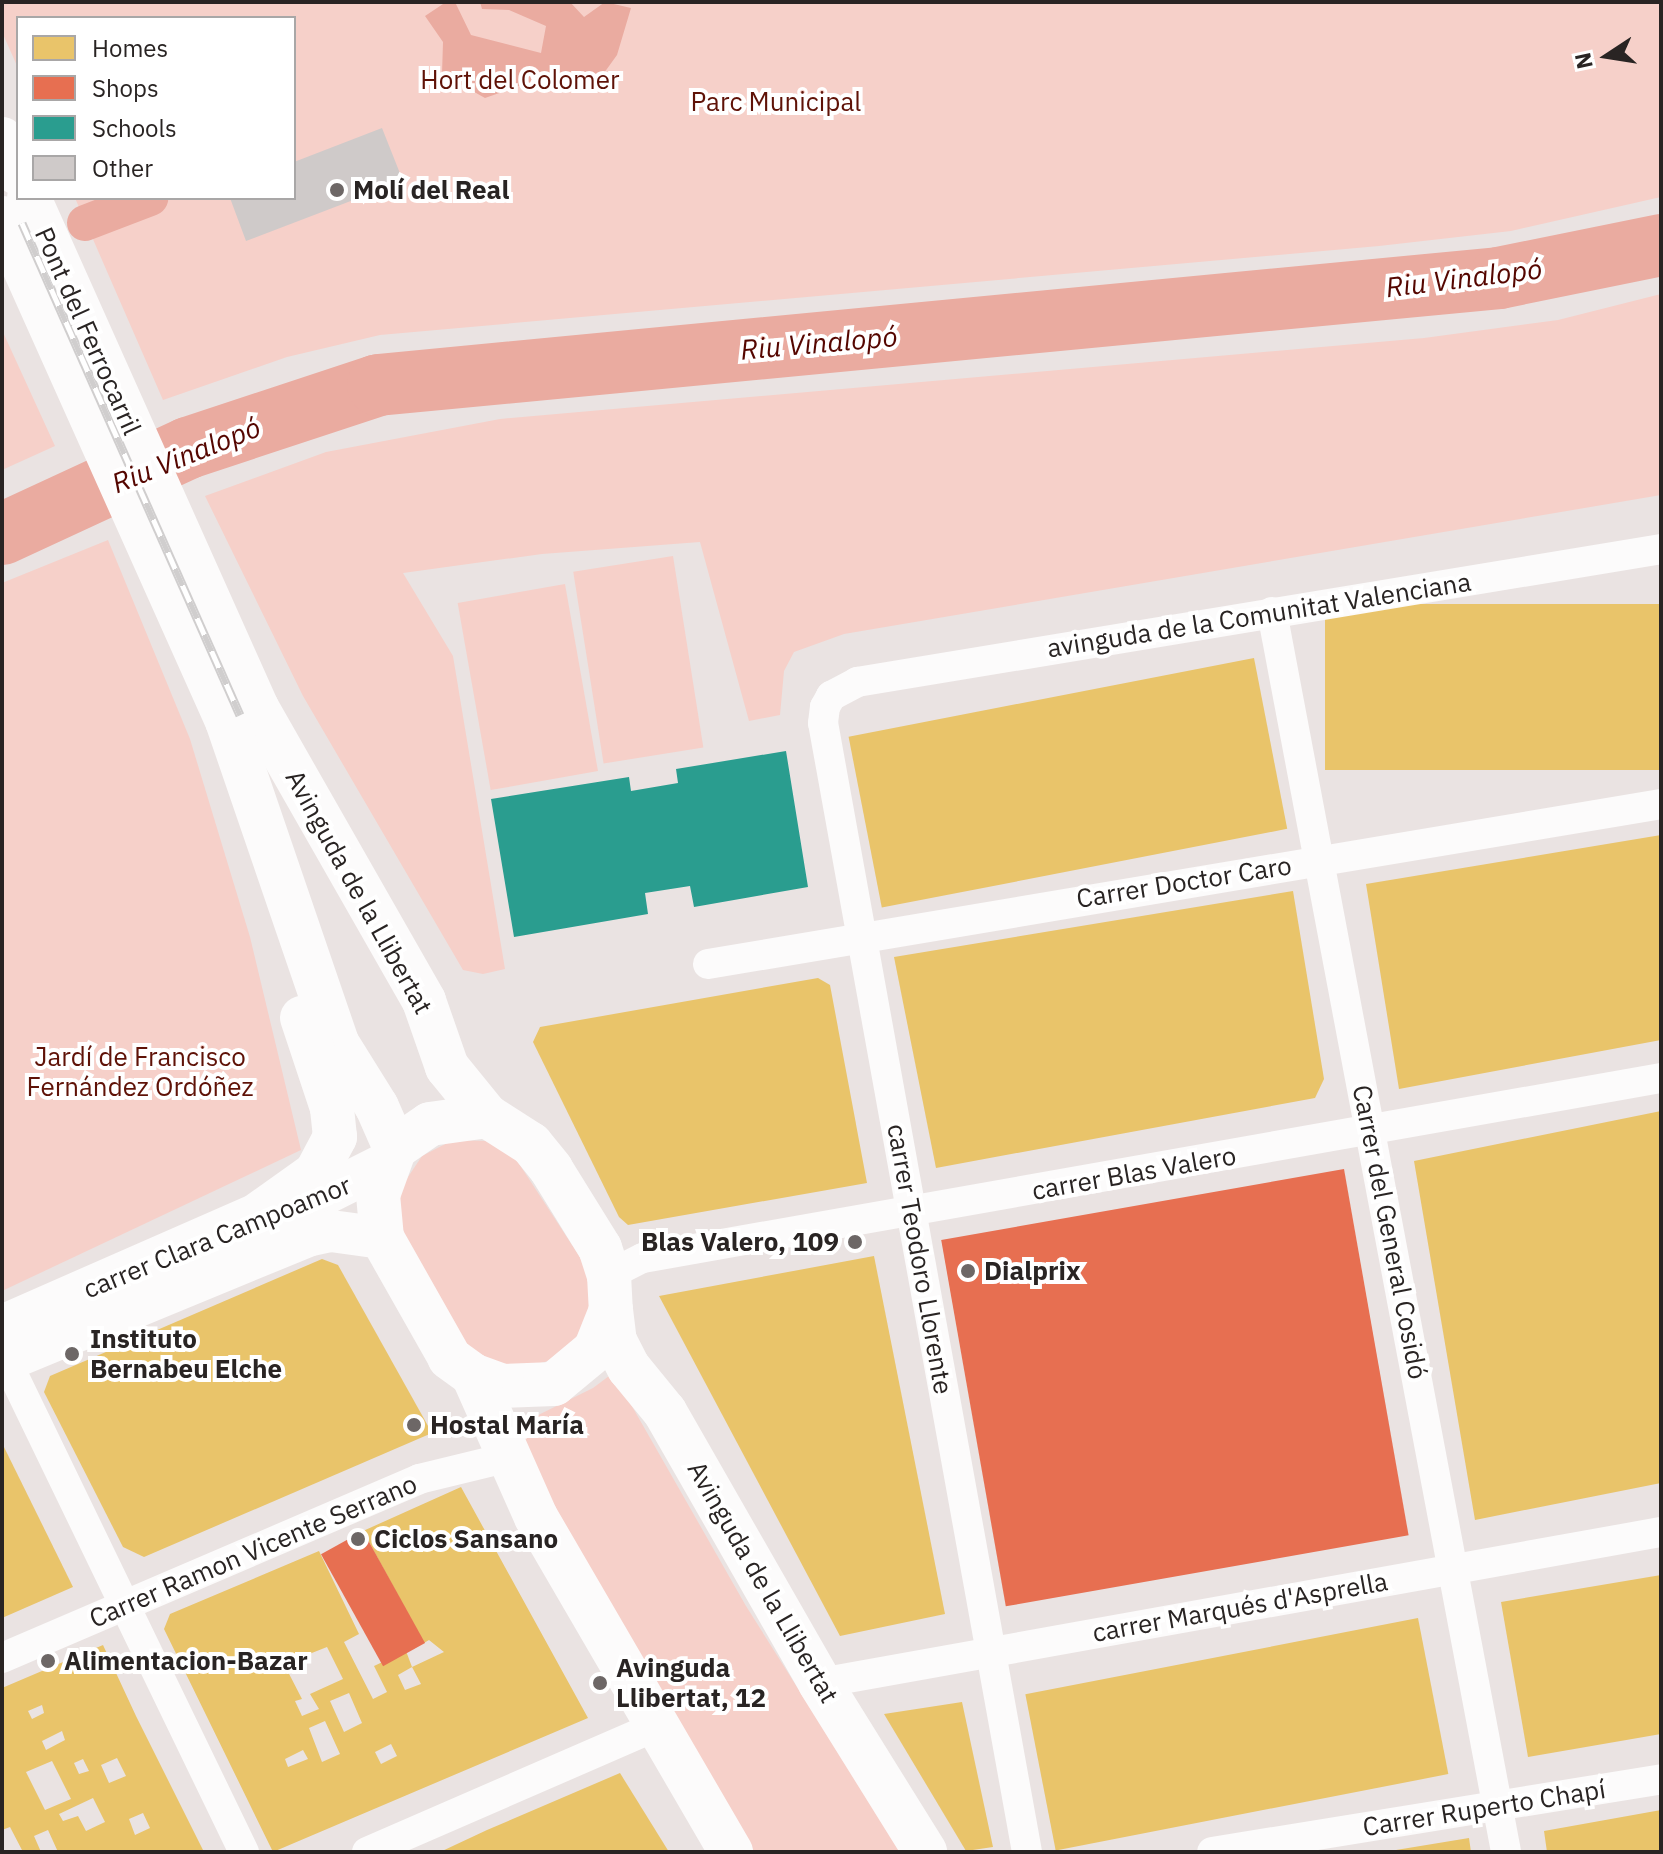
<!DOCTYPE html>
<meta charset="utf-8">
<style>
body{margin:0}
#map{position:relative;width:1663px;height:1854px;overflow:hidden;background:#eae3e2;font-family:"IBM Plex Sans",sans-serif}
div>[style]{position:absolute}
[style*='--x']{left:calc(var(--x)*1px);top:calc(var(--y)*1px);width:calc(var(--w)*1px);rotate:calc(var(--a)*1deg)}
.green>*{inset:0;background:#f6d0c9;transform-origin:0 0}
.water>*{inset:0;background:#eaaba0}
.homes>*{inset:0;background:#e9c46a;transform-origin:0 0}
.shops>*{inset:0;background:#e76f51;transform-origin:0 0}
.schools>*{inset:0;background:#2a9d8f}
.canal>*{height:36px;margin:-18px;padding:0 18px;transform-origin:18px;border-radius:18px;background:#eaaba0}
.river>*{height:62px;margin:-31px;padding:0 31px;transform-origin:31px;border-radius:31px;background:#eaaba0}
.building>*{inset:0;background:#cfcac9}
.street>*{height:30px;margin:-15px;padding:0 15px;transform-origin:15px;border-radius:15px;background:#fcfbfb}
.secondary>*{height:42px;margin:-21px;padding:0 21px;transform-origin:21px;border-radius:21px;background:#fcfbfb}
.highway>*{height:44px;margin:-22px;padding:0 22px;transform-origin:22px;border-radius:22px;background:#fcfbfb}
.rail>*{height:9px;margin-top:-4.5px;transform-origin:0;background:repeating-linear-gradient(90deg,#fff 0 18px,#d0cece 0 36px);box-sizing:border-box;border-block:2px solid #d0cece}
.dots>*{width:22px;height:22px;translate:-50% -50%;box-sizing:border-box;border:4px solid #fff;border-radius:50%}
span{translate:-50% -50%;white-space:nowrap;text-align:center;line-height:1.15;-webkit-text-stroke:8px #fff;paint-order:stroke}
.park-label{font-size:26px;color:#5f1207}
.poi-label{font-size:26px;color:#292423;font-weight:700}
.left{translate:0 -50%;text-align:left}
.right{translate:-100% -50%;text-align:right}
.street-label{font-size:26px;color:#292423}
.water-label{font-size:28px;color:#550600;font-style:italic}
.frame{position:absolute;inset:0;border:4px solid #292423;pointer-events:none}
.legend{position:absolute;left:16px;top:16px;width:280px;height:184px;box-sizing:border-box;background:#fff;border:2px solid #a9a7a7;margin:0;padding:10px 14px;list-style:none;font-size:24px;color:#292423}
.legend li{display:flex;align-items:center;gap:16px;height:40px}
.legend b{width:40px;border:2px solid #a9a7a7}
.north{position:absolute;left:1567px;top:16px;width:80px;height:80px;-webkit-text-stroke:6px #fff;paint-order:stroke;rotate:258deg;font-size:22px;font-weight:700;line-height:32px;text-align:center;color:#292423}
.north::after{content:'';display:block;margin:auto;width:28px;height:36px;background:#292423;clip-path:polygon(50% 0,100% 100%,50% 72%,0 100%)}
</style>
<div id="map">
<div class="green">
<div style="clip-path:polygon(2px 2px,1661px 2px,1661px 197px,1511px 231px,1379px 246px,380px 335px,287px 357px,163px 400px,75px 198px,294px 198px,294px 18px,18px 18px,18px 68px,2px 32px)"></div>
<div style="clip-path:polygon(1661px 294px,1661px 495px,844px 634px,794px 652px,784px 671px,780px 715px,749px 721px,700px 542px,542px 554px,403px 573px,453px 656px,505px 969px,483px 974px,463px 970px,303px 696px,205px 496px,326px 452px,500px 419px,1424px 338px,1558px 320px)"></div>
<div style="clip-path:polygon(2px 330px,55px 446px,2px 470px)"></div>
<div style="clip-path:polygon(108px 540px,190px 739px,250px 937px,301px 1150px,2px 1291px,2px 583px)"></div>
<div style="left:673px;top:556px;width:194px;height:101px;rotate:81deg"></div>
<div style="left:565px;top:584px;width:190px;height:109px;rotate:80deg"></div>
<div style="clip-path:polygon(453px 1140px,486px 1141px,514px 1156px,589px 1271px,591px 1307px,576px 1339px,548px 1361px,530px 1366px,494px 1363px,464px 1343px,405px 1240px,398px 1204px,402px 1186px,422px 1156px)"></div>
<div style="clip-path:polygon(613px 1373px,746px 1606px,901px 1852px,752px 1852px,533px 1468px,520px 1424px,593px 1388px)"></div>
</div>
<div class="water">
<div style="clip-path:polygon(446px 2px,455px 2px,471px 35px,541px 53px,546px 26px,509px 10px,482px 9px,480px 2px,570px 2px,584px 17px,605px 2px,631px 8px,617px 55px,599px 80px,547px 76px,485px 98px,442px 74px,443px 42px,425px 16px)"></div>
</div>
<div class="homes">
<div style="left:1661px;top:604px;width:166px;height:336px;rotate:90deg"></div>
<div style="left:1254px;top:658px;width:174px;height:413px;rotate:79deg"></div>
<div style="clip-path:polygon(1661px 835px,1661px 1040px,1399px 1089px,1366px 884px)"></div>
<div style="clip-path:polygon(1293px 891px,1324px 1079px,1315px 1098px,936px 1168px,894px 957px)"></div>
<div style="clip-path:polygon(818px 978px,830px 985px,867px 1183px,628px 1225px,619px 1217px,533px 1042px,540px 1027px)"></div>
<div style="clip-path:polygon(1661px 1111px,1661px 1483px,1475px 1520px,1414px 1161px)"></div>
<div style="clip-path:polygon(874px 1256px,945px 1614px,840px 1636px,659px 1296px)"></div>
<div style="clip-path:polygon(322px 1259px,338px 1265px,432px 1433px,144px 1557px,123px 1547px,44px 1392px,50px 1376px)"></div>
<div style="clip-path:polygon(2px 1443px,73px 1587px,2px 1618px)"></div>
<div style="clip-path:polygon(evenodd,461px 1487px,588px 1718px,273px 1852px,164px 1629px,170px 1614px,319px 1551px,359px 1634px,344px 1642px,373px 1699px,387px 1692px,374px 1666px,406px 1651px,412px 1667px,444px 1652px,429px 1640px,424px 1643px,363px 1531px,461px 1487px,327px 1647px,343px 1679px,310px 1694px,319px 1709px,302px 1716px,295px 1701px,302px 1699px,284px 1664px,327px 1647px,461px 1487px,412px 1667px,421px 1684px,405px 1690px,398px 1675px,412px 1667px,461px 1487px,349px 1693px,362px 1723px,344px 1732px,330px 1701px,349px 1693px,461px 1487px,325px 1721px,340px 1754px,322px 1762px,309px 1728px,325px 1721px,461px 1487px,391px 1744px,397px 1756px,381px 1764px,375px 1752px,391px 1744px,461px 1487px,303px 1750px,308px 1759px,288px 1767px,285px 1759px,303px 1750px)"></div>
<div style="clip-path:polygon(1661px 1575px,1661px 1734px,1528px 1757px,1501px 1602px)"></div>
<div style="left:1418px;top:1618px;width:159px;height:400px;rotate:79deg"></div>
<div style="clip-path:polygon(evenodd,103px 1645px,136px 1716px,204px 1852px,58px 1852px,48px 1830px,34px 1836px,41px 1852px,23px 1852px,10px 1827px,2px 1830px,2px 1688px,103px 1645px,42px 1705px,44px 1713px,32px 1719px,28px 1711px,42px 1705px,103px 1645px,62px 1731px,65px 1740px,46px 1750px,42px 1741px,62px 1731px,103px 1645px,117px 1758px,126px 1776px,109px 1783px,101px 1765px,117px 1758px,103px 1645px,83px 1759px,89px 1771px,79px 1774px,74px 1763px,83px 1759px,103px 1645px,52px 1761px,71px 1799px,45px 1810px,26px 1772px,52px 1761px,103px 1645px,93px 1798px,105px 1822px,86px 1831px,78px 1816px,63px 1821px,59px 1814px,93px 1798px,103px 1645px,143px 1813px,150px 1828px,135px 1835px,129px 1819px,143px 1813px)"></div>
<div style="clip-path:polygon(962px 1702px,993px 1847px,966px 1851px,884px 1714px)"></div>
<div style="clip-path:polygon(620px 1773px,669px 1852px,440px 1852px,487px 1830px)"></div>
<div style="clip-path:polygon(1661px 1810px,1661px 1852px,1547px 1852px,1544px 1831px)"></div>
<div style="clip-path:polygon(1469px 1838px,1471px 1852px,1396px 1852px,1396px 1850px)"></div>
</div>
<div class="shops">
<div style="left:1344px;top:1169px;width:372px;height:409px;rotate:80deg"></div>
<div style="left:363px;top:1531px;width:128px;height:48px;rotate:61deg"></div>
</div>
<div class="schools">
<div style="clip-path:polygon(786px 751px,808px 887px,694px 907px,690px 886px,645px 893px,648px 914px,514px 937px,491px 799px,629px 777px,631px 791px,678px 783px,676px 769px)"></div>
</div>
<div class="canal">
<div style="--x:85;--y:223;--w:70;--a:-21"></div>
</div>
<div class="river">
<div style="--x:2;--y:534;--w:205;--a:-24.8"></div>
<div style="--x:188;--y:448;--w:200;--a:-18.3"></div>
<div style="--x:378;--y:385;--w:1126;--a:-5.45"></div>
<div style="--x:1499;--y:278;--w:165;--a:-11.5"></div>
</div>
<div class="building">
<div style="clip-path:polygon(382px 128px,403px 181px,246px 241px,230px 198px,294px 198px,294px 162px)"></div>
</div>
<div class="street">
<div style="--x:1272;--y:612;--w:1262;--a:79.31"></div>
<div style="--x:708;--y:964;--w:966;--a:-9.53"></div>
<div style="--x:609;--y:1275;--w:38;--a:-27"></div>
<div style="--x:643;--y:1258;--w:1034;--a:-10.03"></div>
<div style="--x:6;--y:1360;--w:547;--a:64.19"></div>
<div style="--x:2;--y:1658;--w:454;--a:-23.2"></div>
<div style="--x:419;--y:1479;--w:93;--a:-13.7"></div>
<div style="--x:820;--y:1683;--w:854;--a:-10.18"></div>
<div style="--x:367;--y:1852;--w:314;--a:-23.5"></div>
<div style="--x:1027;--y:1852;--w:1147;--a:-100.24"></div>
<div style="--x:823;--y:723;--w:16;--a:-83"></div>
<div style="--x:825;--y:707;--w:13;--a:-61"></div>
<div style="--x:831;--y:696;--w:30;--a:-28"></div>
<div style="--x:857;--y:682;--w:815;--a:-9.39"></div>
<div style="--x:1212;--y:1852;--w:455;--a:-9.2"></div>
</div>
<div class="secondary">
<div style="--x:2;--y:1326;--w:282;--a:-23.7"></div>
<div style="--x:260;--y:1213;--w:31;--a:-4"></div>
<div style="--x:291;--y:1211;--w:107;--a:-26.6"></div>
<div style="--x:2;--y:1362;--w:330;--a:-22.4"></div>
<div style="--x:307;--y:1236;--w:25;--a:-12"></div>
<div style="--x:331;--y:1231;--w:51;--a:7.8"></div>
</div>
<div class="highway">
<div style="--x:2;--y:139;--w:38;--a:65"></div>
<div style="--x:29;--y:198;--w:559;--a:65.91"></div>
<div style="--x:257;--y:708;--w:337;--a:60.3"></div>
<div style="--x:424;--y:1001;--w:70;--a:70.8"></div>
<div style="--x:447;--y:1067;--w:63;--a:50.8"></div>
<div style="--x:2;--y:218;--w:551;--a:65.9"></div>
<div style="--x:227;--y:721;--w:340;--a:71.1"></div>
<div style="--x:337;--y:1043;--w:75;--a:58"></div>
<div style="--x:377;--y:1107;--w:45;--a:66.3"></div>
<div style="--x:487;--y:1116;--w:52;--a:32.5"></div>
<div style="--x:531;--y:1144;--w:32;--a:51"></div>
<div style="--x:551;--y:1169;--w:93;--a:58.2"></div>
<div style="--x:600;--y:1248;--w:28;--a:72"></div>
<div style="--x:609;--y:1275;--w:35;--a:87"></div>
<div style="--x:611;--y:1310;--w:43;--a:111.8"></div>
<div style="--x:595;--y:1350;--w:53;--a:140.3"></div>
<div style="--x:554;--y:1384;--w:51;--a:177.8"></div>
<div style="--x:503;--y:1386;--w:32;--a:-160"></div>
<div style="--x:473;--y:1375;--w:29;--a:-144"></div>
<div style="--x:450;--y:1358;--w:138;--a:-119.5"></div>
<div style="--x:382;--y:1238;--w:43;--a:-95.3"></div>
<div style="--x:378;--y:1195;--w:50;--a:-70.1"></div>
<div style="--x:395;--y:1148;--w:42;--a:-34.4"></div>
<div style="--x:430;--y:1124;--w:58;--a:-8"></div>
<div style="--x:260;--y:1213;--w:69;--a:-35.5"></div>
<div style="--x:316;--y:1173;--w:41;--a:-62.2"></div>
<div style="--x:335;--y:1137;--w:29;--a:-96"></div>
<div style="--x:332;--y:1108;--w:95;--a:-108.4"></div>
<div style="--x:611;--y:1310;--w:31;--a:83"></div>
<div style="--x:615;--y:1341;--w:30;--a:63"></div>
<div style="--x:629;--y:1368;--w:57;--a:50.7"></div>
<div style="--x:665;--y:1412;--w:312;--a:60.2"></div>
<div style="--x:820;--y:1683;--w:199;--a:58.1"></div>
<div style="--x:473;--y:1375;--w:155;--a:66.1"></div>
<div style="--x:536;--y:1517;--w:388;--a:59.8"></div>
</div>
<div class="rail">
<div style="--x:22;--y:223;--w:538;--a:66.1"></div>
</div>
<div class="dots">
<div style="left:337px;top:190px;background:#6d6766"></div>
<div style="left:855px;top:1242px;background:#6d6766"></div>
<div style="left:968px;top:1271px;background:#6d6766"></div>
<div style="left:72px;top:1354px;background:#6d6766"></div>
<div style="left:414px;top:1425px;background:#6d6766"></div>
<div style="left:358px;top:1539px;background:#6d6766"></div>
<div style="left:48px;top:1661px;background:#6d6766"></div>
<div style="left:600px;top:1683px;background:#6d6766"></div>
</div>
<div class="park-label">
<span style="left:520px;top:80px">Hort del Colomer</span>
<span style="left:776px;top:102px">Parc Municipal</span>
<span style="left:140px;top:1072px">Jardí de Francisco<br>Fernández Ordóñez</span>
</div>
<div class="poi-label">
<span class="left" style="left:353px;top:190px">Molí del Real</span>
<span class="right" style="left:839px;top:1242px">Blas Valero, 109</span>
<span class="left" style="left:984px;top:1271px">Dialprix</span>
<span class="left" style="left:90px;top:1354px">Instituto<br>Bernabeu Elche</span>
<span class="left" style="left:430px;top:1425px">Hostal María</span>
<span class="left" style="left:374px;top:1539px">Ciclos Sansano</span>
<span class="left" style="left:64px;top:1661px">Alimentacion-Bazar</span>
<span class="left" style="left:616px;top:1683px">Avinguda<br>Llibertat, 12</span>
</div>
<div class="street-label">
<span style="left:88px;top:331px;rotate:66deg">Pont del Ferrocarril</span>
<span style="left:1259px;top:615px;rotate:-9deg">avinguda de la Comunitat Valenciana</span>
<span style="left:1184px;top:882px;rotate:-9deg">Carrer Doctor Caro</span>
<span style="left:359px;top:892px;rotate:61deg">Avinguda de la Llibertat</span>
<span style="left:1134px;top:1173px;rotate:-10deg">carrer Blas Valero</span>
<span style="left:1390px;top:1232px;rotate:79deg">Carrer del General Cosidó</span>
<span style="left:217px;top:1237px;rotate:-22deg">carrer Clara Campoamor</span>
<span style="left:920px;top:1259px;rotate:80deg">carrer Teodoro Llorente</span>
<span style="left:253px;top:1551px;rotate:-23deg">Carrer Ramon Vicente Serrano</span>
<span style="left:763px;top:1582px;rotate:60deg">Avinguda de la Llibertat</span>
<span style="left:1240px;top:1607px;rotate:-10deg">carrer Marqués d'Asprella</span>
<span style="left:1484px;top:1808px;rotate:-9deg">Carrer Ruperto Chapí</span>
</div>
<div class="water-label">
<span style="left:1464px;top:278px;rotate:-7deg">Riu Vinalopó</span>
<span style="left:819px;top:343px;rotate:-5deg">Riu Vinalopó</span>
<span style="left:186px;top:455px;rotate:-22deg">Riu Vinalopó</span>
</div>
<div class="frame"></div>
<ul class="legend">
<li><b style="height:22px;background:#e9c46a"></b>Homes</li>
<li><b style="height:22px;background:#e76f51"></b>Shops</li>
<li><b style="height:22px;background:#2a9d8f"></b>Schools</li>
<li><b style="height:22px;background:#cfcac9"></b>Other</li>
</ul>
<div class="north">N</div>
</div>
